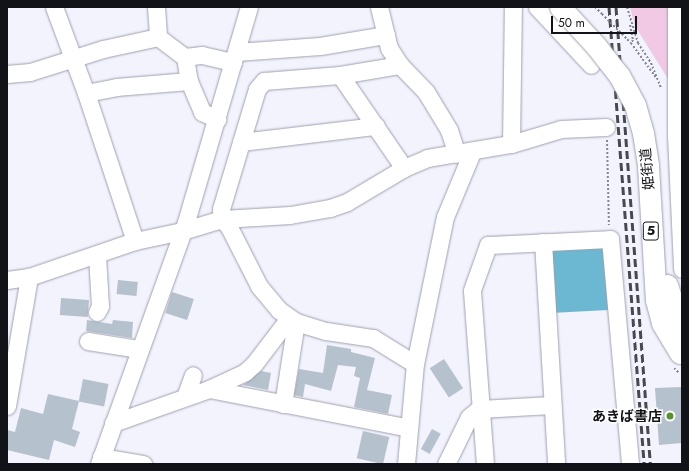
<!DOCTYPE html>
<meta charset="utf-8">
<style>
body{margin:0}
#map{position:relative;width:689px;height:471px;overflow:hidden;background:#f2f3fd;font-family:Jost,"Noto Sans JP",sans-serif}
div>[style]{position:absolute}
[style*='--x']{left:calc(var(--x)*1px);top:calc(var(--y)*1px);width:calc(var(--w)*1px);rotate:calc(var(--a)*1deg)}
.green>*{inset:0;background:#f1c9e4}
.water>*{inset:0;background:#6cb8d2}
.building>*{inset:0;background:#b6c1ce;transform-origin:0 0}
.path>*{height:2px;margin-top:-1px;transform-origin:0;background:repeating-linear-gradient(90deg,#85868d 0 2px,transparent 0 4px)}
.roads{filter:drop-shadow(0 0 1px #9ea0af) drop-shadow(0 0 1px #9ea0af)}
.minor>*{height:17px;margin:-8.5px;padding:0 8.5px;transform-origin:8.5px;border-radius:8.5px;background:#fff}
.rail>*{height:3px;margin-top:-1.5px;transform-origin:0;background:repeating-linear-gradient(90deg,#48494f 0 8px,transparent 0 12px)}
.path-bridge>*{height:2px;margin-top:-1px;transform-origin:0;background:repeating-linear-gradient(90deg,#85868d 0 2px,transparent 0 4px)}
.bridges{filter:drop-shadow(0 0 1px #9ea0af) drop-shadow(0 0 1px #9ea0af)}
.major-bridge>*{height:21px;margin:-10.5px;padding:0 10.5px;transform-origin:10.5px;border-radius:10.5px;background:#fff}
.dots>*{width:11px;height:11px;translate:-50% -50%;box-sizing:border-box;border:2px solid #fff;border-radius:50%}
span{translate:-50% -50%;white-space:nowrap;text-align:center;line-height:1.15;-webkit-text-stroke:3px #fff;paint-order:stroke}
.shield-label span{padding:1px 3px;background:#fff;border:1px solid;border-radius:3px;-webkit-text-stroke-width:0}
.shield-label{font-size:13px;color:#121318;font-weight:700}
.street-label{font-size:14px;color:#121318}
.poi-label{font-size:14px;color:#121318;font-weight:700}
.right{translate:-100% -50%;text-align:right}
.frame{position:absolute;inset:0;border:8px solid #121318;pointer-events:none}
.scale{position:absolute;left:551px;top:16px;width:86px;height:18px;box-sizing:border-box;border:2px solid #121318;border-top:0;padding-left:5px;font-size:12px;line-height:14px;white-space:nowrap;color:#121318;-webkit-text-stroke:3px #fff;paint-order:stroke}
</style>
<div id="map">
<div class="green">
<div style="clip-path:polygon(630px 7px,670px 7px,670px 82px,635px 26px)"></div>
</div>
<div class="water">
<div style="clip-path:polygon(601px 247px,605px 252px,608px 310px,551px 313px,548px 255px,552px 250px)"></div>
</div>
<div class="building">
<div style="left:118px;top:280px;width:20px;height:14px;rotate:6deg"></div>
<div style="left:172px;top:292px;width:23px;height:22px;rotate:18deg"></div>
<div style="left:61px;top:298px;width:28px;height:17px;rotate:4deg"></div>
<div style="clip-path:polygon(87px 320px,112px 324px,113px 320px,133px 322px,132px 338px,86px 331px)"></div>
<div style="clip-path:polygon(327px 345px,351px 349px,351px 352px,375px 358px,367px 390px,392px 395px,388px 414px,354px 407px,360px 378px,354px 376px,356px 367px,338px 365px,331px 391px,305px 384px,303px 397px,294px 395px,299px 369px,323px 373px)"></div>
<div style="left:444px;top:359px;width:35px;height:17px;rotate:57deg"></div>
<div style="clip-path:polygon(261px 371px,271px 373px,268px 390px,243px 385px)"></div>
<div style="left:83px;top:379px;width:26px;height:23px;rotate:11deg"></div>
<div style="clip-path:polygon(682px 387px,682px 443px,659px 445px,655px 388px)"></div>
<div style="clip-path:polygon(48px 394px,79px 401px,72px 429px,80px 432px,75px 447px,54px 440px,49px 460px,7px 450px,7px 430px,15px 432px,21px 408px,43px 414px)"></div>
<div style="left:432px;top:429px;width:10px;height:23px;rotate:29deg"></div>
<div style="left:363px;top:431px;width:27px;height:28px;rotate:13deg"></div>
</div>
<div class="path">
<div style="--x:595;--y:7;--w:10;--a:45"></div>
<div style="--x:627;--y:7;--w:38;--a:73"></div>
<div style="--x:638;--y:43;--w:24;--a:57"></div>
<div style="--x:651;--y:63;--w:27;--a:68"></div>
<div style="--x:630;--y:25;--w:15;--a:79"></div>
<div style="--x:633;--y:40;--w:4;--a:124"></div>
<div style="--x:631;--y:43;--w:44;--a:54.2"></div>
<div style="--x:607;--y:140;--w:85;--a:88.7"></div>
<div style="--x:674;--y:368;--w:8;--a:45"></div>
</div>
<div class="roads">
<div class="minor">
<div style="--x:54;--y:7;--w:92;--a:69.6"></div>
<div style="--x:86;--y:93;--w:156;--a:71.7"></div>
<div style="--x:156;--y:7;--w:30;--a:86"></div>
<div style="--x:379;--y:7;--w:42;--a:76.3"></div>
<div style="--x:389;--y:48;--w:20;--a:57"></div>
<div style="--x:400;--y:65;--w:37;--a:46"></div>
<div style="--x:426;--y:92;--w:44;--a:58.8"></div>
<div style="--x:449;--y:130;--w:25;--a:72"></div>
<div style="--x:537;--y:7;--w:79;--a:47"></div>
<div style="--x:676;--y:7;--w:128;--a:90"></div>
<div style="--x:676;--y:135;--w:8;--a:45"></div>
<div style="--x:236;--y:52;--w:84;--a:-4.1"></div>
<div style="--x:320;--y:46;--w:67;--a:-9.5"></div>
<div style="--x:185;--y:57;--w:17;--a:-7"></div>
<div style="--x:202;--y:55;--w:32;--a:13"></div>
<div style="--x:7;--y:74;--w:23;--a:-5"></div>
<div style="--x:30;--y:72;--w:77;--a:-17.5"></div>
<div style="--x:103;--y:49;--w:56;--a:-12.3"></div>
<div style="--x:158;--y:37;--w:34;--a:37"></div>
<div style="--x:185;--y:57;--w:24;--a:81"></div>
<div style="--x:189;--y:81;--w:34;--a:67"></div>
<div style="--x:202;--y:112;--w:17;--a:25"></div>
<div style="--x:340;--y:75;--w:113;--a:55.5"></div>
<div style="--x:86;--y:93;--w:31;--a:-11"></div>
<div style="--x:116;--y:87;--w:73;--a:-4.7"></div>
<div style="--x:676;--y:135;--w:134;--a:87.4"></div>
<div style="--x:241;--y:142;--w:136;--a:-6.8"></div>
<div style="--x:511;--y:144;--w:137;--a:-89.2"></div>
<div style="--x:543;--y:242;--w:222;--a:86.6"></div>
<div style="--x:7;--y:280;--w:22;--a:-8"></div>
<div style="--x:29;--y:277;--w:112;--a:-18.8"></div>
<div style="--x:135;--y:241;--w:48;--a:-12"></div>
<div style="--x:182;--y:231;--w:42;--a:-16.7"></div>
<div style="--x:222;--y:219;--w:68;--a:-3.4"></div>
<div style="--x:290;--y:215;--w:41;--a:-9.9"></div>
<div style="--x:330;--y:208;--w:18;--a:-19"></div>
<div style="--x:347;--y:202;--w:66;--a:-30.8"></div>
<div style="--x:404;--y:168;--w:25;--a:-23"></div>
<div style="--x:427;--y:158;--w:85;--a:-9.5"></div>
<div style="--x:511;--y:144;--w:52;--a:-16.7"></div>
<div style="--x:561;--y:129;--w:45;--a:-2.5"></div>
<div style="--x:97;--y:312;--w:7;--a:-63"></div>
<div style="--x:100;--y:306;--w:51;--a:-93.4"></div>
<div style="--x:296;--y:322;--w:21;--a:-145"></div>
<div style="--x:279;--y:310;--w:31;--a:-130"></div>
<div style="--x:259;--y:286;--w:66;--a:-117"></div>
<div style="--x:229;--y:227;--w:11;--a:-131"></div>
<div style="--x:222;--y:219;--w:10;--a:-96"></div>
<div style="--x:221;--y:209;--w:125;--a:-73.3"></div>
<div style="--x:257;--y:89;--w:11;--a:-49"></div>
<div style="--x:264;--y:81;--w:76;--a:-4.5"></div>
<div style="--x:340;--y:75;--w:61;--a:-9.5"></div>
<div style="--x:88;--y:341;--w:52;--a:8.9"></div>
<div style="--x:209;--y:389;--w:40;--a:-25"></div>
<div style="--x:245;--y:372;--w:12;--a:-42"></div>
<div style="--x:254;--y:364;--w:58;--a:-52.7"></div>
<div style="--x:185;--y:397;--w:23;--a:-70"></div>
<div style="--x:283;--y:404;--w:83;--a:-81"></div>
<div style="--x:296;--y:322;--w:31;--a:17"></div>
<div style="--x:326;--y:331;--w:48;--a:8.5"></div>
<div style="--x:373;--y:338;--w:49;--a:31.8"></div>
<div style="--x:7;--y:406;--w:131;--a:-80.3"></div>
<div style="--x:113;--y:423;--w:102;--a:-19.5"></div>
<div style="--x:209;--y:389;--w:204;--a:11"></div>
<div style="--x:101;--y:457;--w:43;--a:9.5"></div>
<div style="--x:99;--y:464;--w:257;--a:-70.2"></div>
<div style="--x:186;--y:222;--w:224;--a:-73.7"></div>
<div style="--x:406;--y:464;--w:100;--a:-84.9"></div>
<div style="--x:415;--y:364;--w:150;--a:-78.5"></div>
<div style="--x:445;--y:217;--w:70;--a:-67.4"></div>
<div style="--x:446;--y:464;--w:52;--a:-63.9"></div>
<div style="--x:469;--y:417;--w:13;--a:-39"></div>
<div style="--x:479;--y:409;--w:73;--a:-3.1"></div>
<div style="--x:485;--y:464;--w:174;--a:-94.3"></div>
<div style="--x:472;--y:290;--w:48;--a:-70.4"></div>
<div style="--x:488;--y:245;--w:122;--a:-2.8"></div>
<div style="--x:610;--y:239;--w:226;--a:84.9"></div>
</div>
</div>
<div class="rail">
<div style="--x:609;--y:7;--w:458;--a:85.6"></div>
<div style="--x:616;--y:7;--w:458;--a:85.7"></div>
</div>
<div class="path-bridge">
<div style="--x:602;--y:14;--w:41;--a:45"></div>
</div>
<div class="bridges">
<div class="major-bridge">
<div style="--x:560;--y:7;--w:53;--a:47.3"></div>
<div style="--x:596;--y:46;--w:37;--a:52"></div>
<div style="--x:619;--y:75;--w:34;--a:62"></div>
<div style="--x:635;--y:105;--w:29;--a:74"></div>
<div style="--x:643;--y:133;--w:33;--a:81"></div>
<div style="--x:648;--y:166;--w:134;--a:86.6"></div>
<div style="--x:656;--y:300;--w:24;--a:75"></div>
<div style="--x:662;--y:323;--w:35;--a:59"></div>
<div style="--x:667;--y:285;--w:48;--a:71.9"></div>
</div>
</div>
<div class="dots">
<div style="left:670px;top:416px;background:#58912d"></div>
</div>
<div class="shield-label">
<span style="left:651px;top:231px">5</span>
</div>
<div class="street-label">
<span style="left:647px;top:169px;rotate:-95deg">姫街道</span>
</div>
<div class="poi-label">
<span class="right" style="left:662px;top:416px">あきば書店</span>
</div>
<div class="frame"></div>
<div class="scale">50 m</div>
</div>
